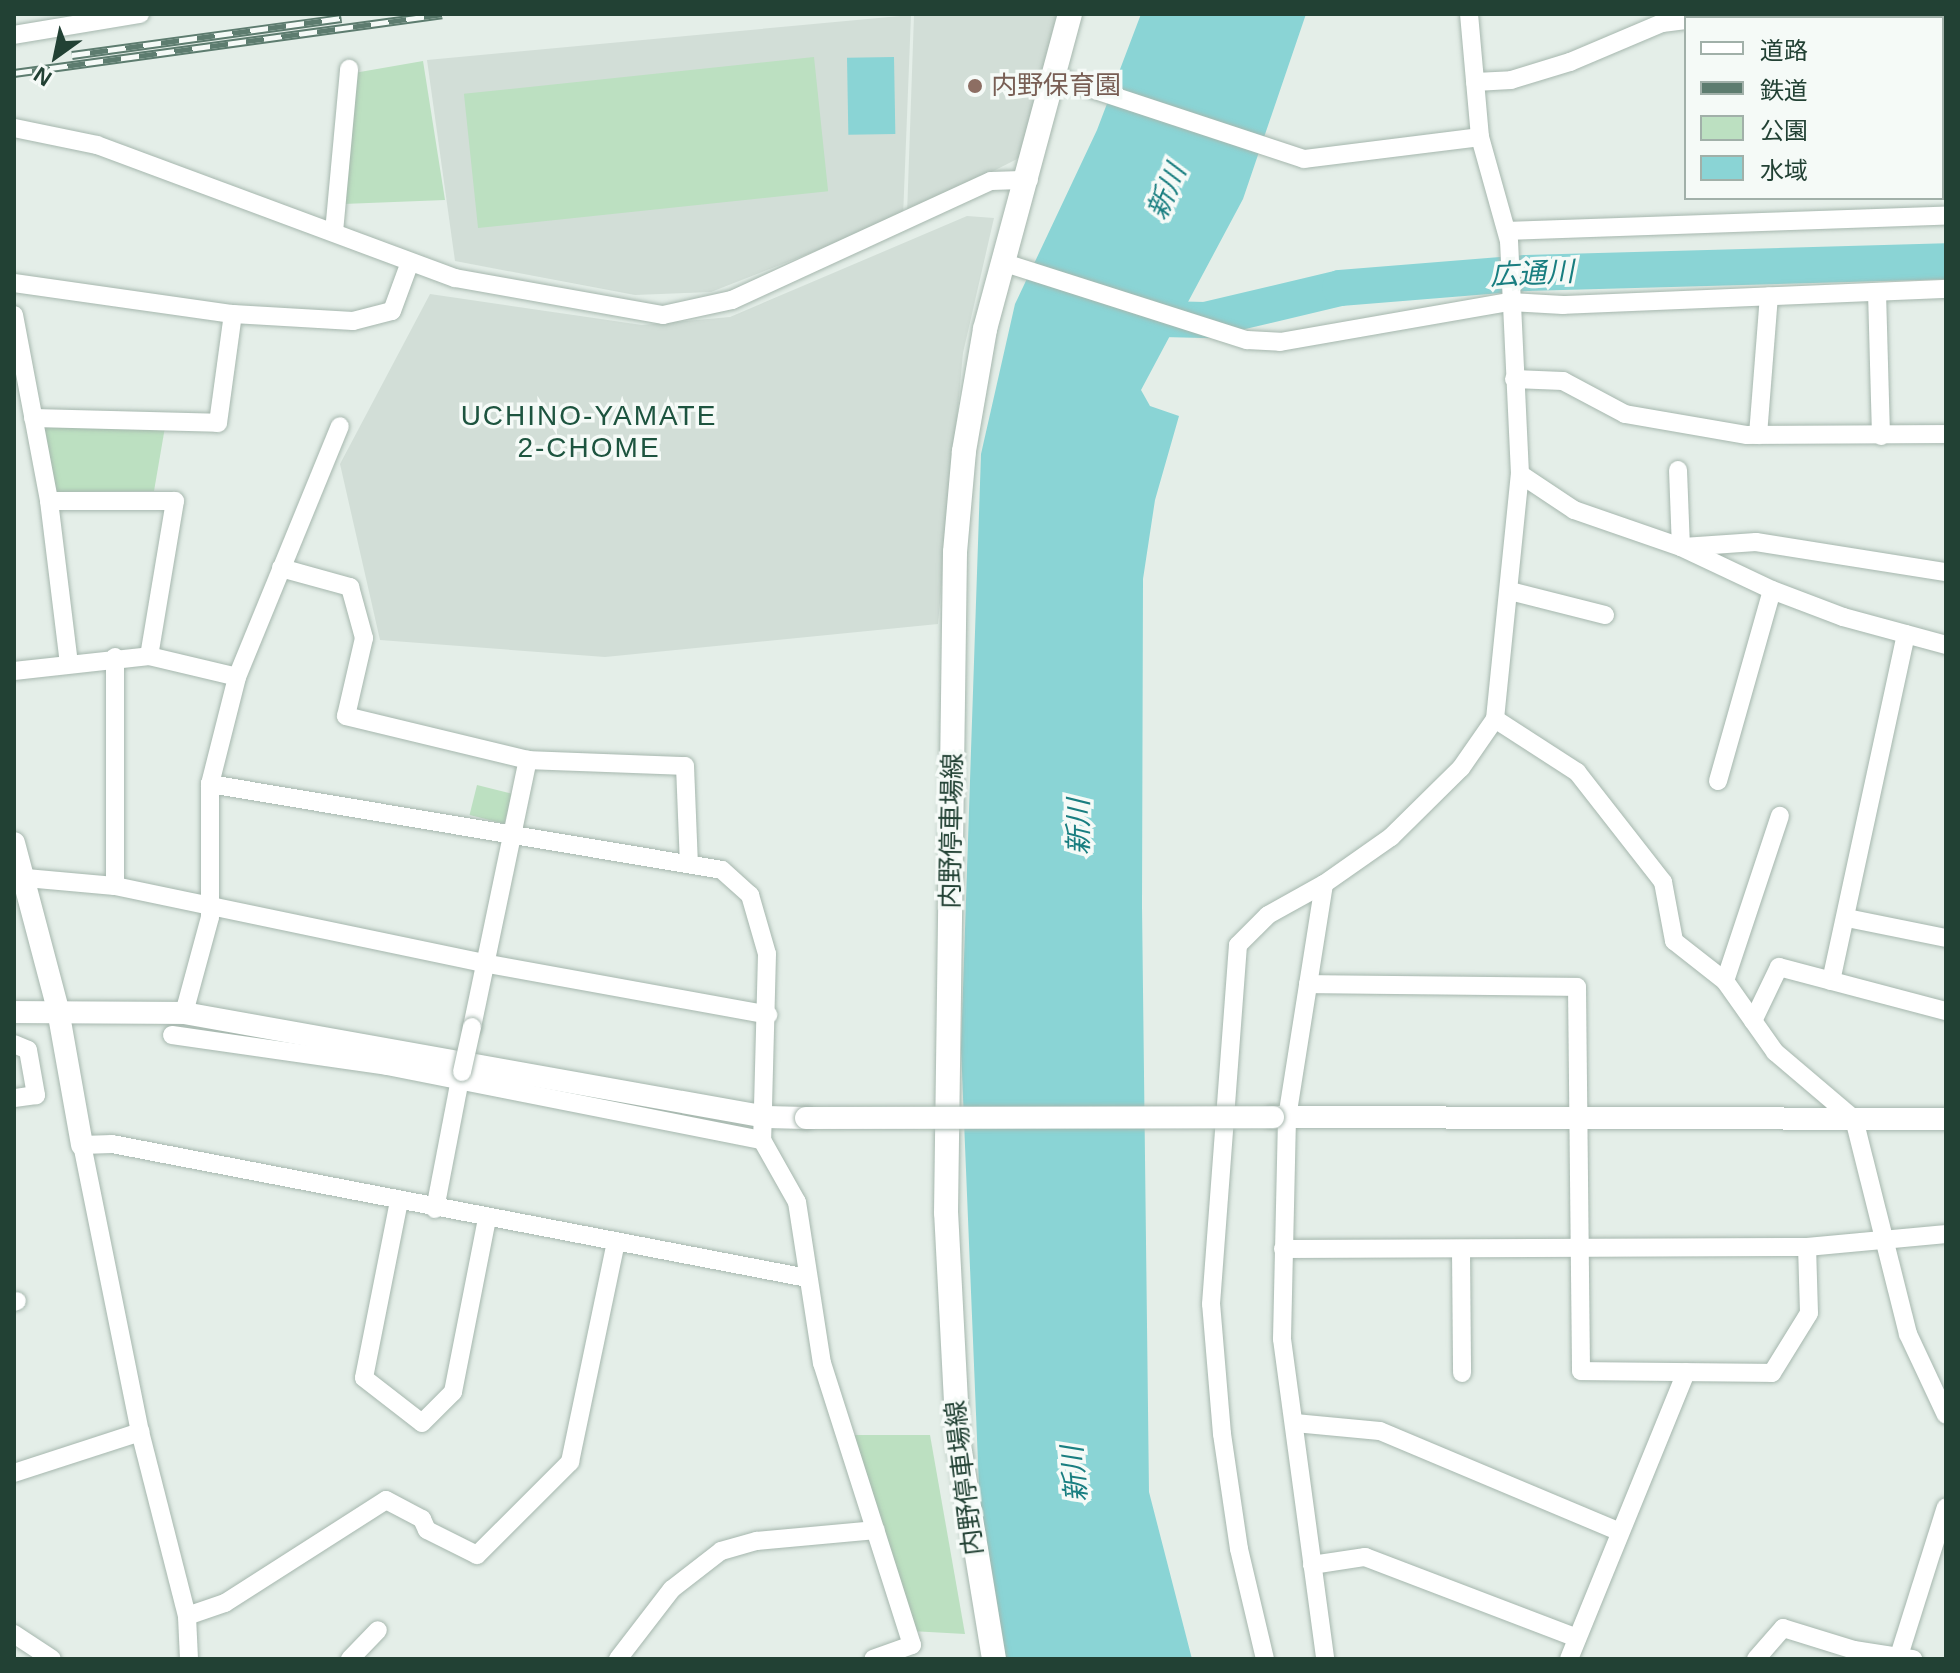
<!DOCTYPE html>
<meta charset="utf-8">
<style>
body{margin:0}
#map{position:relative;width:1960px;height:1673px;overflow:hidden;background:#e4eee8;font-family:Helvetica,"Noto Sans JP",sans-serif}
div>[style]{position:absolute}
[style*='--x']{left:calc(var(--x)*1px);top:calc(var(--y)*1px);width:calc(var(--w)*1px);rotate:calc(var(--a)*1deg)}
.built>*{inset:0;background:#d2ded7}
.green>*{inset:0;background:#bce0c1;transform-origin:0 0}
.water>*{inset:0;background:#8ad4d5;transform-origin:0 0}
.river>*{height:36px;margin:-18px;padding:0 18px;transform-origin:18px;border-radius:18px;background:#8ad4d5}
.roads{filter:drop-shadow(0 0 2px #a6b7ae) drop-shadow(0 0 2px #a6b7ae)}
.minor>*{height:18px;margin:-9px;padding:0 9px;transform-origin:9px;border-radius:9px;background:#fff}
.tertiary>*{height:22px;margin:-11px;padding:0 11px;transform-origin:11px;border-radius:11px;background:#fff}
.secondary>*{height:24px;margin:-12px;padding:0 12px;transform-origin:12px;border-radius:12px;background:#fff}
.rail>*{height:9px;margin-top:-4.5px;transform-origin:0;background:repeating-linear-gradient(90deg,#f5faf7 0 18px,#5d7c6f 0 36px);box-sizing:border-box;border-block:2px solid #5d7c6f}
.bridges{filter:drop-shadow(0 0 2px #a6b7ae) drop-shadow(0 0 2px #a6b7ae)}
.minor-bridge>*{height:18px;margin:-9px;padding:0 9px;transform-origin:9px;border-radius:9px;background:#fff}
.tertiary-bridge>*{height:22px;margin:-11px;padding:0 11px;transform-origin:11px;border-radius:11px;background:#fff}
.dots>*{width:22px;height:22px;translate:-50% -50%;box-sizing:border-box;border:4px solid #f5faf7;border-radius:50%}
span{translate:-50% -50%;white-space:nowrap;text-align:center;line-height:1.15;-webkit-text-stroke:7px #f5faf7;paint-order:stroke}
.education-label{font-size:26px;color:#785e54}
.left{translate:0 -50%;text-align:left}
.street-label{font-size:26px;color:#224134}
.water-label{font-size:28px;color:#197e80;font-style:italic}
.neighbourhood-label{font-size:28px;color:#1d543f;letter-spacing:2px}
.frame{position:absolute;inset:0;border:16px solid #224134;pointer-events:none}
.legend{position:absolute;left:1684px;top:16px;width:260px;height:184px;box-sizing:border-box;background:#f5faf7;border:2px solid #a1b0a9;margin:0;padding:10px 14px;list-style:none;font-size:24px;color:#224134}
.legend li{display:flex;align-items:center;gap:16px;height:40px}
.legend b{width:40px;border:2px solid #a1b0a9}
.north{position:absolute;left:16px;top:16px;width:80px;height:80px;-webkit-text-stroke:6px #f5faf7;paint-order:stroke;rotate:213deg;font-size:22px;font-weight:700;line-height:32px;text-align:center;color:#224134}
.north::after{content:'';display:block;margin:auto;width:28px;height:36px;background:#224134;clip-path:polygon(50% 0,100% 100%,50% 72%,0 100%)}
</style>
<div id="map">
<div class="built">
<div style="clip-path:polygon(1057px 14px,1021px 157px,907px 215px,914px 15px)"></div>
<div style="clip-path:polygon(911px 15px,903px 217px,711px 292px,635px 295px,455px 261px,427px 60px)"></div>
<div style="clip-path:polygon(967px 216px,994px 218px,963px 353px,938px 624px,605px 657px,380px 640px,340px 464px,430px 294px,642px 325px,730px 317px)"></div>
</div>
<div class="green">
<div style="left:814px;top:57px;width:135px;height:352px;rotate:84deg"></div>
<div style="clip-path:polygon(423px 61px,445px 200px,343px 204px,354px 73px)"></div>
<div style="clip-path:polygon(42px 426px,165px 427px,154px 491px,54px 492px)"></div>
<div style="left:477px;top:785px;width:36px;height:31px;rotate:14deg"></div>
<div style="clip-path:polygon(850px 1435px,930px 1435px,965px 1634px,911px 1631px)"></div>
</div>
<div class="water">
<div style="clip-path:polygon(1141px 14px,1306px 14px,1243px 199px,1141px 390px,1150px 406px,1179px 416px,1155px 500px,1143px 579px,1142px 906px,1149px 1492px,1192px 1659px,999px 1659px,984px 1609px,961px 1048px,981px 454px,1015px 304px,1097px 130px)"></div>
<div style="left:894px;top:57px;width:77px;height:47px;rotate:89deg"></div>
</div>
<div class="river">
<div style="--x:1163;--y:319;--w:42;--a:1.4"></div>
<div style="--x:1205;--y:320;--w:139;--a:-13.3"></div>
<div style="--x:1340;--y:288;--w:187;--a:-4.6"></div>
<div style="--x:1526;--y:273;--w:420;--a:-1.6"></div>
</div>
<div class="roads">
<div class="minor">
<div style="--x:1711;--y:18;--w:22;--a:-10"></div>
<div style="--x:14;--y:35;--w:128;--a:-9.5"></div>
<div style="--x:1056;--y:77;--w:261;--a:18.3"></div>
<div style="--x:1304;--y:159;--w:177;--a:-7.1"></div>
<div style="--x:1475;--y:82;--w:36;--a:-3"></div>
<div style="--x:1511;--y:80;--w:62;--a:-17"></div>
<div style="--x:1570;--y:62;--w:100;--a:-23"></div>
<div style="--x:1662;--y:23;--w:24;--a:-7"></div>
<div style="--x:14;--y:128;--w:85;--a:11.6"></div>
<div style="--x:97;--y:145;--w:382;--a:20.4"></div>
<div style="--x:455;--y:278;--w:211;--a:10.1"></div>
<div style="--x:663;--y:315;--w:71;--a:-12.3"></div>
<div style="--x:732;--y:300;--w:285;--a:-24.7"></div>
<div style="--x:991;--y:181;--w:38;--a:-2"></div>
<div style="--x:1507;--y:231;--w:439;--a:-2"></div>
<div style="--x:334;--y:232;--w:164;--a:-84.7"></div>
<div style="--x:1005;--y:263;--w:254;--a:17.7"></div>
<div style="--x:1247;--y:340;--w:33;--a:3"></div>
<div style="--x:1280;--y:342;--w:233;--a:-9.9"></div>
<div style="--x:1510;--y:302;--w:53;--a:3.2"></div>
<div style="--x:1563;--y:305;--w:383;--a:-2.4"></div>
<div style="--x:14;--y:283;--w:221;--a:8.1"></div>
<div style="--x:233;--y:314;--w:120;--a:3.3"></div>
<div style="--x:353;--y:321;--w:40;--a:-14.4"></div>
<div style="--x:392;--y:311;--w:52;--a:-69.8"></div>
<div style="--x:1877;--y:292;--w:144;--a:88.4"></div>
<div style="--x:14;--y:315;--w:189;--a:79.3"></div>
<div style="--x:49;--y:501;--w:163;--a:83"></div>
<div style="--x:1514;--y:379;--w:49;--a:2.3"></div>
<div style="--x:1563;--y:381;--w:70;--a:28"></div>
<div style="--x:1625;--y:414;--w:124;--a:9.8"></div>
<div style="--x:1747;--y:435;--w:199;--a:-0.3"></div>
<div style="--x:33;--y:418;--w:185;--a:1.5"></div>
<div style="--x:218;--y:423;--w:110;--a:-82.2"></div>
<div style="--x:1758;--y:435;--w:139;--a:-85.5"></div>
<div style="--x:1678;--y:470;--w:77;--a:87.8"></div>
<div style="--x:1520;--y:474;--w:65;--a:33.7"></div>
<div style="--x:1574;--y:510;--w:113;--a:19.1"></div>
<div style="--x:1681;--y:547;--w:101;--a:25.3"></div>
<div style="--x:1772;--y:590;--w:76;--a:20.8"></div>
<div style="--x:1843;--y:617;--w:107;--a:15.2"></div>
<div style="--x:49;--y:501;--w:126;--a:0"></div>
<div style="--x:175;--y:501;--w:157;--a:99.5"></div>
<div style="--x:1683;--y:547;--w:73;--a:-3.9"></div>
<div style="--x:1756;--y:542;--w:192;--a:9"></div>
<div style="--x:281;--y:568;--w:72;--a:15.4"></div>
<div style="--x:350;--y:587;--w:53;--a:74.6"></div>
<div style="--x:364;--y:638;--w:80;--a:103"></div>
<div style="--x:346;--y:716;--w:187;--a:13.6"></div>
<div style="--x:1510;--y:591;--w:98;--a:14.2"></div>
<div style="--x:115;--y:657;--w:229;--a:90"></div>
<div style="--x:14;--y:671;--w:136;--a:-6.3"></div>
<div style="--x:149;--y:656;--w:90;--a:13.4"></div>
<div style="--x:1495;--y:719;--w:98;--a:32.9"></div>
<div style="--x:1577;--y:772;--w:140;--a:52"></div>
<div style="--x:1663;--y:882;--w:60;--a:79.4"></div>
<div style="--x:1674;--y:941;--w:65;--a:38.1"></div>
<div style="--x:1725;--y:981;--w:87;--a:54.8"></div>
<div style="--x:1775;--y:1052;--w:104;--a:40.3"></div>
<div style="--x:1854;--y:1119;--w:222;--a:75.9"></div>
<div style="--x:1908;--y:1334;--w:89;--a:64.9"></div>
<div style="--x:1718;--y:781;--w:198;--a:-74.2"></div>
<div style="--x:210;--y:784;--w:519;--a:9.53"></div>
<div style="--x:722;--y:870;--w:38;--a:42"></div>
<div style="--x:750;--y:895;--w:61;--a:73.9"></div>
<div style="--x:767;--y:954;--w:186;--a:91.5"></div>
<div style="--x:762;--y:1140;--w:71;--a:60.6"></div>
<div style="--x:797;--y:1202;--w:163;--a:81.2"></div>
<div style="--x:822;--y:1363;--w:296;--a:72.3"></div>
<div style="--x:912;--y:1645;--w:41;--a:160.3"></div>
<div style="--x:26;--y:878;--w:89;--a:5.1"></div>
<div style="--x:115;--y:886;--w:376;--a:11.8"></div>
<div style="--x:483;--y:963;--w:290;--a:10.3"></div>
<div style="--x:1324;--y:884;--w:237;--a:99"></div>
<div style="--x:1287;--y:1118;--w:221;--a:91.3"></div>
<div style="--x:1282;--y:1339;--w:323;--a:82.3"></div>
<div style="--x:1847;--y:918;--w:101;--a:11.4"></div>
<div style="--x:1725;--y:981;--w:174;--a:-71.6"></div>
<div style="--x:1831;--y:981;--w:355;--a:-77.8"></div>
<div style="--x:1308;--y:984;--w:269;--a:0.6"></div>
<div style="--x:1577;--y:987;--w:384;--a:89.4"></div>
<div style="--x:1581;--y:1371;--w:191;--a:0.6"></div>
<div style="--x:1772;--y:1373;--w:70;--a:-58.3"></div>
<div style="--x:1809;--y:1313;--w:66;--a:-91.7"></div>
<div style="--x:184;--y:1013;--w:99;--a:-74.8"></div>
<div style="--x:210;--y:917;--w:133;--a:-90"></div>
<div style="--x:210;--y:784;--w:110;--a:-75.8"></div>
<div style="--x:237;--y:677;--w:271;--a:-67.7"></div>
<div style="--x:1753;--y:1021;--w:60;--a:-64.3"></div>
<div style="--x:1779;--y:967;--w:173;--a:14.8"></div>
<div style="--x:472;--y:1027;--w:273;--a:-78.2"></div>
<div style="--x:528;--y:760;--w:157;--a:2.2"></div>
<div style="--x:685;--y:766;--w:98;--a:87.7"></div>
<div style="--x:172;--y:1035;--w:217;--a:8.2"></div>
<div style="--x:387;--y:1066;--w:382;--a:11.2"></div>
<div style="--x:14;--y:1044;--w:15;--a:23"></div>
<div style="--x:28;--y:1050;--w:46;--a:79.9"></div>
<div style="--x:36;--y:1095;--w:22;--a:172"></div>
<div style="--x:399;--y:1201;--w:180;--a:101.2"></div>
<div style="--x:364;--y:1378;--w:73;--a:37.8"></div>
<div style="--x:422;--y:1423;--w:44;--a:-45"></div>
<div style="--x:453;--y:1392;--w:177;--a:-78.9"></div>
<div style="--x:435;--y:1209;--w:137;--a:-79.1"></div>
<div style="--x:1283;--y:1249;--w:524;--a:-0.22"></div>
<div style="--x:1807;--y:1247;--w:140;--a:-5.3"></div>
<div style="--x:1461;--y:1251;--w:122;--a:89.5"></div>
<div style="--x:14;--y:1302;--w:3;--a:-18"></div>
<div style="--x:1295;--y:1423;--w:85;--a:5.4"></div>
<div style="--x:1380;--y:1431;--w:260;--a:22.8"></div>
<div style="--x:14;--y:1473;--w:133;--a:-18"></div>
<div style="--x:1312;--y:1565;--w:54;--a:-8.6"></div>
<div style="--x:1365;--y:1557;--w:227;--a:20.9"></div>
<div style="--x:187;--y:1616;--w:40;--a:-18.9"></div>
<div style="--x:225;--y:1603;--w:191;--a:-32.6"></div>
<div style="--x:386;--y:1500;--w:41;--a:27.8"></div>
<div style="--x:422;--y:1519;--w:12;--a:66"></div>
<div style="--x:427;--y:1530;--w:56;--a:26.6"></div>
<div style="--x:477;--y:1555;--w:132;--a:-45"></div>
<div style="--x:570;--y:1462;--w:225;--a:-78.2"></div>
<div style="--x:14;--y:1634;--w:45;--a:33.3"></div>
<div style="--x:189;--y:1659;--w:43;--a:-92.7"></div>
<div style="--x:187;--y:1616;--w:190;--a:-104.3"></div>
<div style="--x:140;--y:1432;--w:293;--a:-101.4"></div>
<div style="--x:82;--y:1145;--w:30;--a:-2"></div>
<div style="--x:112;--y:1144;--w:708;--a:10.91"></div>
<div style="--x:350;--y:1659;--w:40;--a:-46"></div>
<div style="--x:618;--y:1659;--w:88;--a:-52.4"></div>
<div style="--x:672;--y:1589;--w:62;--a:-37.8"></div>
<div style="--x:721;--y:1551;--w:37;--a:-16"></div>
<div style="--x:757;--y:1541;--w:119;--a:-5.3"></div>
<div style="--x:1265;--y:1659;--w:113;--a:-103.3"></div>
<div style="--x:1239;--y:1549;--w:116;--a:-98.4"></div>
<div style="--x:1222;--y:1434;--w:130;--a:-94.8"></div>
<div style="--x:1211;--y:1304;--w:360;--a:-85.7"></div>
<div style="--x:1238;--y:945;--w:42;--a:-45"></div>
<div style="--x:1268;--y:915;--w:64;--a:-29"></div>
<div style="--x:1324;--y:884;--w:82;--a:-35"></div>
<div style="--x:1391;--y:837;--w:98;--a:-44.6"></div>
<div style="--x:1461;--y:768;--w:60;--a:-55.2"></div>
<div style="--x:1495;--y:719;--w:246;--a:-84.2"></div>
<div style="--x:1520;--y:474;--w:233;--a:-92.7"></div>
<div style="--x:1509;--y:241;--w:108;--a:-105.6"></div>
<div style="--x:1480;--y:137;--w:123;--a:-95.1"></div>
<div style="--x:1569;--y:1659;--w:310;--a:-67.8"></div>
<div style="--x:1756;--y:1659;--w:41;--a:-48.9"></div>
<div style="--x:1783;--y:1628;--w:74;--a:17.2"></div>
<div style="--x:1854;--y:1650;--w:60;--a:8.7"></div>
<div style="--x:1898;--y:1659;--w:159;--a:-72.5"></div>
</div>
<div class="tertiary">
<div style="--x:14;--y:843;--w:173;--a:75.2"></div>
<div style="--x:58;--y:1010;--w:137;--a:79.9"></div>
<div style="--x:14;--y:1012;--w:170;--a:0.3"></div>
<div style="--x:184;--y:1013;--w:591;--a:10.13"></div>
<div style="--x:766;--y:1117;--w:40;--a:1.4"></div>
<div style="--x:1273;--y:1117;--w:673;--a:0.17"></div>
</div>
<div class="secondary">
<div style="--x:994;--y:1659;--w:222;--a:-99.3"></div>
<div style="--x:958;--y:1440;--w:227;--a:-93"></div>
<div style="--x:946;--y:1213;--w:661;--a:-89.22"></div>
<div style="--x:955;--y:552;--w:101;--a:-84.9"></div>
<div style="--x:964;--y:451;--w:124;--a:-80.2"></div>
<div style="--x:985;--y:329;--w:326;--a:-74.9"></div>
</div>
</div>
<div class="rail">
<div style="--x:72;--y:55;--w:272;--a:-7.8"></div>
<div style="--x:14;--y:73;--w:432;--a:-7.8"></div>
</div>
<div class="bridges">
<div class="minor-bridge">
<div style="--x:462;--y:1072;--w:46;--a:-77.5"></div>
</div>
<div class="tertiary-bridge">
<div style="--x:806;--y:1118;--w:467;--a:-0.1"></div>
</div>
</div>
<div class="dots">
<div style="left:975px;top:86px;background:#8d6e63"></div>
</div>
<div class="education-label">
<span class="left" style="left:991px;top:86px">内野保育園</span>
</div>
<div class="street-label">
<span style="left:952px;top:831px;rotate:-89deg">内野停車場線</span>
<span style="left:965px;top:1478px;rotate:-97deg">内野停車場線</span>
</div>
<div class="water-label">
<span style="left:1167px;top:192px;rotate:-67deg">新川</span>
<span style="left:1532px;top:274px;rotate:-3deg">広通川</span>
<span style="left:1079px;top:827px;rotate:-90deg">新川</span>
<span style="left:1075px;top:1474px;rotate:-95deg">新川</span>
</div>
<div class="neighbourhood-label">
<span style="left:589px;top:432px">UCHINO-YAMATE<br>2-CHOME</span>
</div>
<div class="frame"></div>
<ul class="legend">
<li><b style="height:10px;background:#fff"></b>道路</li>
<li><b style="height:10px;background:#5d7c6f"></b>鉄道</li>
<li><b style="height:22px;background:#bce0c1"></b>公園</li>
<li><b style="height:22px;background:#8ad4d5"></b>水域</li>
</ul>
<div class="north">N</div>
</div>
